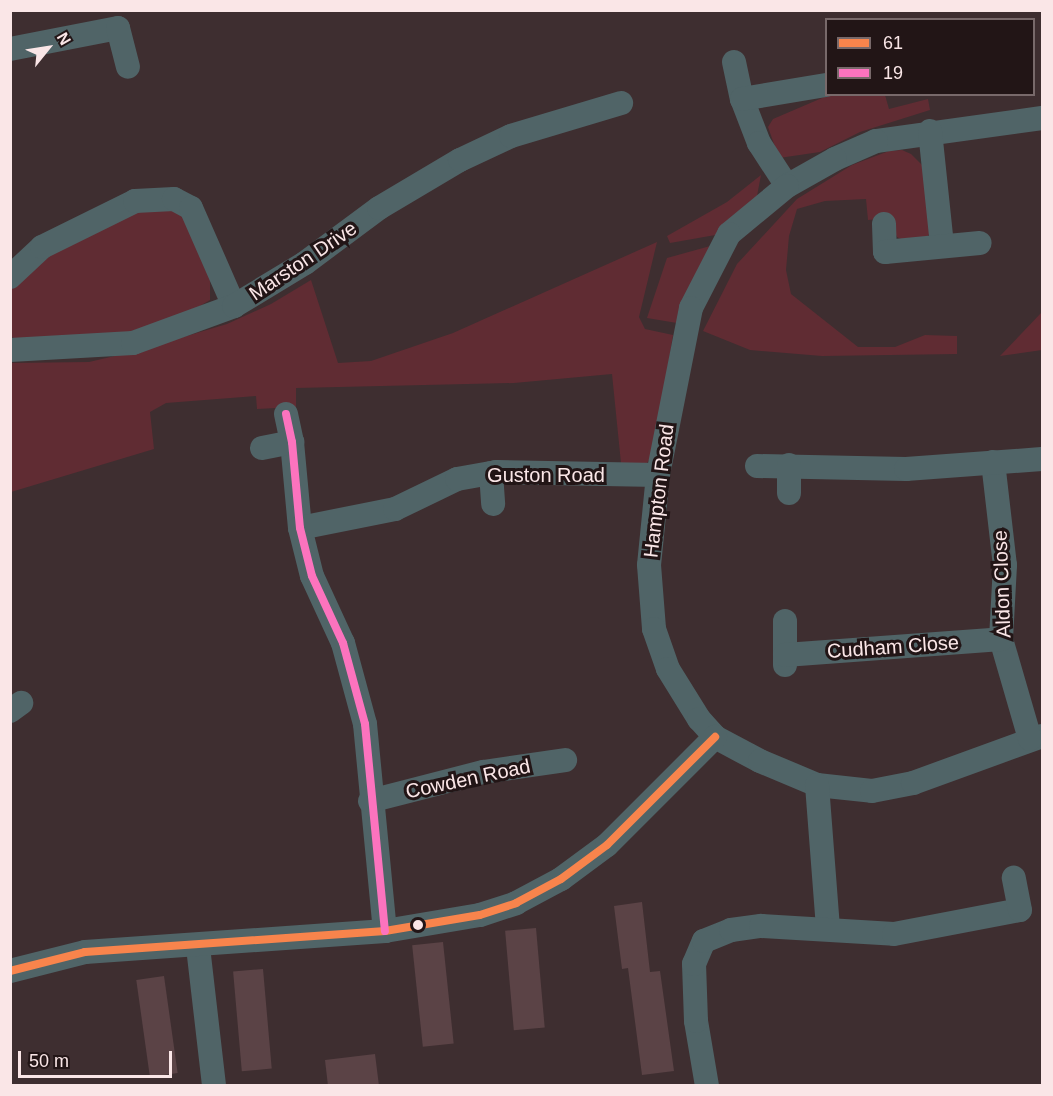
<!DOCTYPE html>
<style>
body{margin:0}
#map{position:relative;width:1053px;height:1096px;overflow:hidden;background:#3e2e30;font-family:Helvetica,sans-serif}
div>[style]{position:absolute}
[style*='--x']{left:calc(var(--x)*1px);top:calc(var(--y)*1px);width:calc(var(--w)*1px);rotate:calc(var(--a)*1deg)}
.green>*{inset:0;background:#602c33}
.building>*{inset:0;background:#5b4346;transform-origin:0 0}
.minor>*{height:24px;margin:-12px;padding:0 12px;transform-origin:12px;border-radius:12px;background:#506467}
.bus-1>*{height:8px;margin:-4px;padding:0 4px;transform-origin:4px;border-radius:4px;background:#f8844c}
.bus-2>*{height:8px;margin:-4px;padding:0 4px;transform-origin:4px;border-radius:4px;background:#fc73be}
.dots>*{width:16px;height:16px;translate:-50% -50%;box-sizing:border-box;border:3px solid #221516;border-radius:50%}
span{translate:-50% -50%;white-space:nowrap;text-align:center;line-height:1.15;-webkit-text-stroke:6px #221516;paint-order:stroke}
.street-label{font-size:20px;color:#fae6e7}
.frame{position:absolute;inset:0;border:12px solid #fae6e7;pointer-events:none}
.legend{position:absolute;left:825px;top:18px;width:210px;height:78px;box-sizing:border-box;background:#221516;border:2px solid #78696a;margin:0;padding:8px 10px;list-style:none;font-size:18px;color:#fae6e7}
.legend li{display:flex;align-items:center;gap:12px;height:30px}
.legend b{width:30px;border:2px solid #78696a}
.north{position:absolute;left:18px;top:18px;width:60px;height:60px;-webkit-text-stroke:4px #221516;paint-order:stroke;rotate:60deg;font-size:16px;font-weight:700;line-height:24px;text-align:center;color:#fae6e7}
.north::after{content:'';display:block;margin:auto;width:21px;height:27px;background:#fae6e7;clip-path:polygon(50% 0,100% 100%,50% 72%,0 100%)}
.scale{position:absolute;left:18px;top:1051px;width:154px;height:27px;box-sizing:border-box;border:3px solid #fae6e7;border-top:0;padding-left:8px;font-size:18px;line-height:21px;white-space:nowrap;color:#fae6e7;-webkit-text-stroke:4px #221516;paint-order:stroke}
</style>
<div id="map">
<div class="green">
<div style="clip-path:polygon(829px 95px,885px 95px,889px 109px,928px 99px,930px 110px,860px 132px,820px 152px,779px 158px,768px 127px,773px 119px)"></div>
<div style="clip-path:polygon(902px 150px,911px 154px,927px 170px,933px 226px,928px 236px,906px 242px,897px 237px,889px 218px,868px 220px,866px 199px,825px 201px,797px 209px,789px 236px,786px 270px,791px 294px,858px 347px,895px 347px,925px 335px,957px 336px,957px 354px,822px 356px,750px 350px,703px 331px,737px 264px,797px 199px,852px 165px,889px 151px)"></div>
<div style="clip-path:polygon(761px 175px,757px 196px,721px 234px,670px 243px,667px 236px,727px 202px)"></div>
<div style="clip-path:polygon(174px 199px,210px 273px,210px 300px,190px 312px,129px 332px,28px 342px,11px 337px,10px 277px,42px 247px)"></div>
<div style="clip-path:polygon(657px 242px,639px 317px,645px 329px,673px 335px,654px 451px,646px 465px,621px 463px,612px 374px,514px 383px,296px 388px,296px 407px,257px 409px,256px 396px,166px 403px,150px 412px,154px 449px,11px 492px,11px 363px,89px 362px,136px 351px,227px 324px,271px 304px,311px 280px,338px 363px,371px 361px,453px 333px)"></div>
<div style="clip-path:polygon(721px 243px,677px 323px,647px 318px,667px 258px)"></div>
<div style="clip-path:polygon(1042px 312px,1042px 350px,1000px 356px)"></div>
</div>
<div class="building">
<div style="clip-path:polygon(642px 902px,650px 972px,660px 971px,674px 1071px,642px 1075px,628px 968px,622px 969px,614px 906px)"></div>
<div style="left:536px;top:928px;width:100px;height:31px;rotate:85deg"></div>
<div style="left:443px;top:942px;width:102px;height:31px;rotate:84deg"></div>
<div style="left:263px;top:969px;width:100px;height:30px;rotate:85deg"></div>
<div style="left:164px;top:976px;width:98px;height:28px;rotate:82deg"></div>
<div style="clip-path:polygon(375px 1054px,379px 1086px,328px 1086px,325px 1060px)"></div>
</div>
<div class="minor">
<div style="--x:10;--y:49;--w:110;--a:-11"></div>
<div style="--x:118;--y:28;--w:40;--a:75.6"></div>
<div style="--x:734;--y:62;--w:38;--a:78"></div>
<div style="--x:742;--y:99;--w:47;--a:68.9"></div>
<div style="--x:759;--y:143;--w:51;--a:56.9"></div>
<div style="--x:742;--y:99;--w:85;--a:-9.5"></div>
<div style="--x:1042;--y:118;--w:168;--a:172.1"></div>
<div style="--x:876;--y:141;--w:45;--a:156.3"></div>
<div style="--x:835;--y:159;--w:55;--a:150.6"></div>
<div style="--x:787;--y:186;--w:75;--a:140.4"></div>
<div style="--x:729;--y:234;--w:83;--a:117.2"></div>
<div style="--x:691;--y:308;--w:170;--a:101.2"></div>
<div style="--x:658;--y:475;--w:90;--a:95.7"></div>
<div style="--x:649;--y:565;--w:64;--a:85.5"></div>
<div style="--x:654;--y:629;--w:42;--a:70.7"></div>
<div style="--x:668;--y:669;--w:59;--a:58.2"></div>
<div style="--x:699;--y:719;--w:24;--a:48"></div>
<div style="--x:715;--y:737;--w:51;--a:28.1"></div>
<div style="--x:760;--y:761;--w:62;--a:22.8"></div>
<div style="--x:817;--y:785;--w:55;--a:6.2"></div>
<div style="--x:872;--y:791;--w:42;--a:-11"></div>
<div style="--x:913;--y:783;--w:137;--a:-20"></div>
<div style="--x:930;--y:131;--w:115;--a:84"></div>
<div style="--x:884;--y:224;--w:28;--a:88"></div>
<div style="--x:885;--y:252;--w:95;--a:-5.4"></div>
<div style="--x:10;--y:277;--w:44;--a:-43.2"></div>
<div style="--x:42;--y:247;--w:104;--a:-26.3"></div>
<div style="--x:135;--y:201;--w:39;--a:-3"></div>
<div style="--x:174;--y:199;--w:19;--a:28"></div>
<div style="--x:191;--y:208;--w:107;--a:66.3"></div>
<div style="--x:10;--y:350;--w:123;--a:-3.3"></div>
<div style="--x:133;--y:343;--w:108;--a:-20.1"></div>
<div style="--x:234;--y:306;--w:83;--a:-31.2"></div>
<div style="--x:305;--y:263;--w:92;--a:-36.6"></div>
<div style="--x:379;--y:208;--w:94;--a:-30.7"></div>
<div style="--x:460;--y:160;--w:56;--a:-25.2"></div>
<div style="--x:511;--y:136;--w:115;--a:-16.7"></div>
<div style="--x:286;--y:414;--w:29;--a:78"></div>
<div style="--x:292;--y:442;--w:86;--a:84.7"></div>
<div style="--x:300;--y:528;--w:49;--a:76"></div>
<div style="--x:312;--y:576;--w:74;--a:65.2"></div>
<div style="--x:343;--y:643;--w:84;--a:74.8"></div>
<div style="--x:365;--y:724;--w:208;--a:84.5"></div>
<div style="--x:262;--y:448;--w:31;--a:-11"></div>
<div style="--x:993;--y:462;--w:104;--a:83.4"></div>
<div style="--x:1005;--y:565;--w:74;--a:93.1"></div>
<div style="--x:1001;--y:639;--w:104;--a:73.8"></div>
<div style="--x:757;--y:466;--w:149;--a:1.2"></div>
<div style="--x:906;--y:469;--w:136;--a:-4.2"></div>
<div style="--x:491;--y:473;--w:31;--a:86"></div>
<div style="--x:789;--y:493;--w:28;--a:-90"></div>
<div style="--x:300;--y:528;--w:97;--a:-11.3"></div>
<div style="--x:395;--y:509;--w:69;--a:-25.8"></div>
<div style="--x:457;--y:479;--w:40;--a:-10"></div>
<div style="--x:496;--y:472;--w:162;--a:1.1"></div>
<div style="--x:785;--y:621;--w:44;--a:90"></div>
<div style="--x:785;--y:655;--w:217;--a:-4.2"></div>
<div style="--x:10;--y:711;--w:14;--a:-36"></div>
<div style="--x:817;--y:785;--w:142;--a:85.6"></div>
<div style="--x:370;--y:801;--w:117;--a:-14.4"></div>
<div style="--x:483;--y:772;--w:83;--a:-8.3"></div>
<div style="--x:198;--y:947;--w:140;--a:83.4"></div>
<div style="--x:10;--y:971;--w:77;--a:-14.2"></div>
<div style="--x:85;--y:952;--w:301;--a:-4"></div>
<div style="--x:385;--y:931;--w:96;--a:-9.6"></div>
<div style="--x:480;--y:915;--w:38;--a:-18"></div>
<div style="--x:516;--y:903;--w:51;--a:-28.1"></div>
<div style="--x:561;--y:879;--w:57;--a:-36.5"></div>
<div style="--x:607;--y:845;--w:153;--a:-45"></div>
<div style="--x:707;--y:1086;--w:66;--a:-99.6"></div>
<div style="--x:696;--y:1021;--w:57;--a:-92"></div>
<div style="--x:694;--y:964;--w:25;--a:-67"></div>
<div style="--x:704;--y:941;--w:29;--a:-22"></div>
<div style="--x:731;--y:930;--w:30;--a:-8"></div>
<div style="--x:761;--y:926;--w:133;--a:3.4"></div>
<div style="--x:894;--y:934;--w:128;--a:-10.8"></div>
<div style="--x:1020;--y:910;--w:33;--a:-101"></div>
</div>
<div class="bus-1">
<div style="--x:10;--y:971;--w:77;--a:-14.2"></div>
<div style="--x:85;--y:952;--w:301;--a:-4"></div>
<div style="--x:385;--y:931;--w:96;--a:-9.6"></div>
<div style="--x:480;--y:915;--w:38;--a:-18"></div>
<div style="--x:516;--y:903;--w:51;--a:-28.1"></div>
<div style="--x:561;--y:879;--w:57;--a:-36.5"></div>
<div style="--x:607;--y:845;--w:153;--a:-45"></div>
</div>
<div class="bus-2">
<div style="--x:286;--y:414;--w:29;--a:78"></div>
<div style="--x:292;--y:442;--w:86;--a:84.7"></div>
<div style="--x:300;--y:528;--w:49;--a:76"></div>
<div style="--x:312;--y:576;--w:74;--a:65.2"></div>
<div style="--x:343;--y:643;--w:84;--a:74.8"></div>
<div style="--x:365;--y:724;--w:208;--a:84.5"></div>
</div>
<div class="dots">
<div style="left:418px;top:925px;background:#fae6e7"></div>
</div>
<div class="street-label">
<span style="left:303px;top:261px;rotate:-34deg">Marston Drive</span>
<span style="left:546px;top:475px">Guston Road</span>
<span style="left:659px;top:491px;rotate:-83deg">Hampton Road</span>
<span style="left:1002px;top:584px;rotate:-92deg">Aldon Close</span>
<span style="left:893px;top:647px;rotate:-4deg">Cudham Close</span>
<span style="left:468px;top:779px;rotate:-12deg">Cowden Road</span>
</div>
<div class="frame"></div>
<ul class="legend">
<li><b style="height:8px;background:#f8844c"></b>61</li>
<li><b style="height:8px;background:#fc73be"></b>19</li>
</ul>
<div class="north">N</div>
<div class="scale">50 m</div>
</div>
